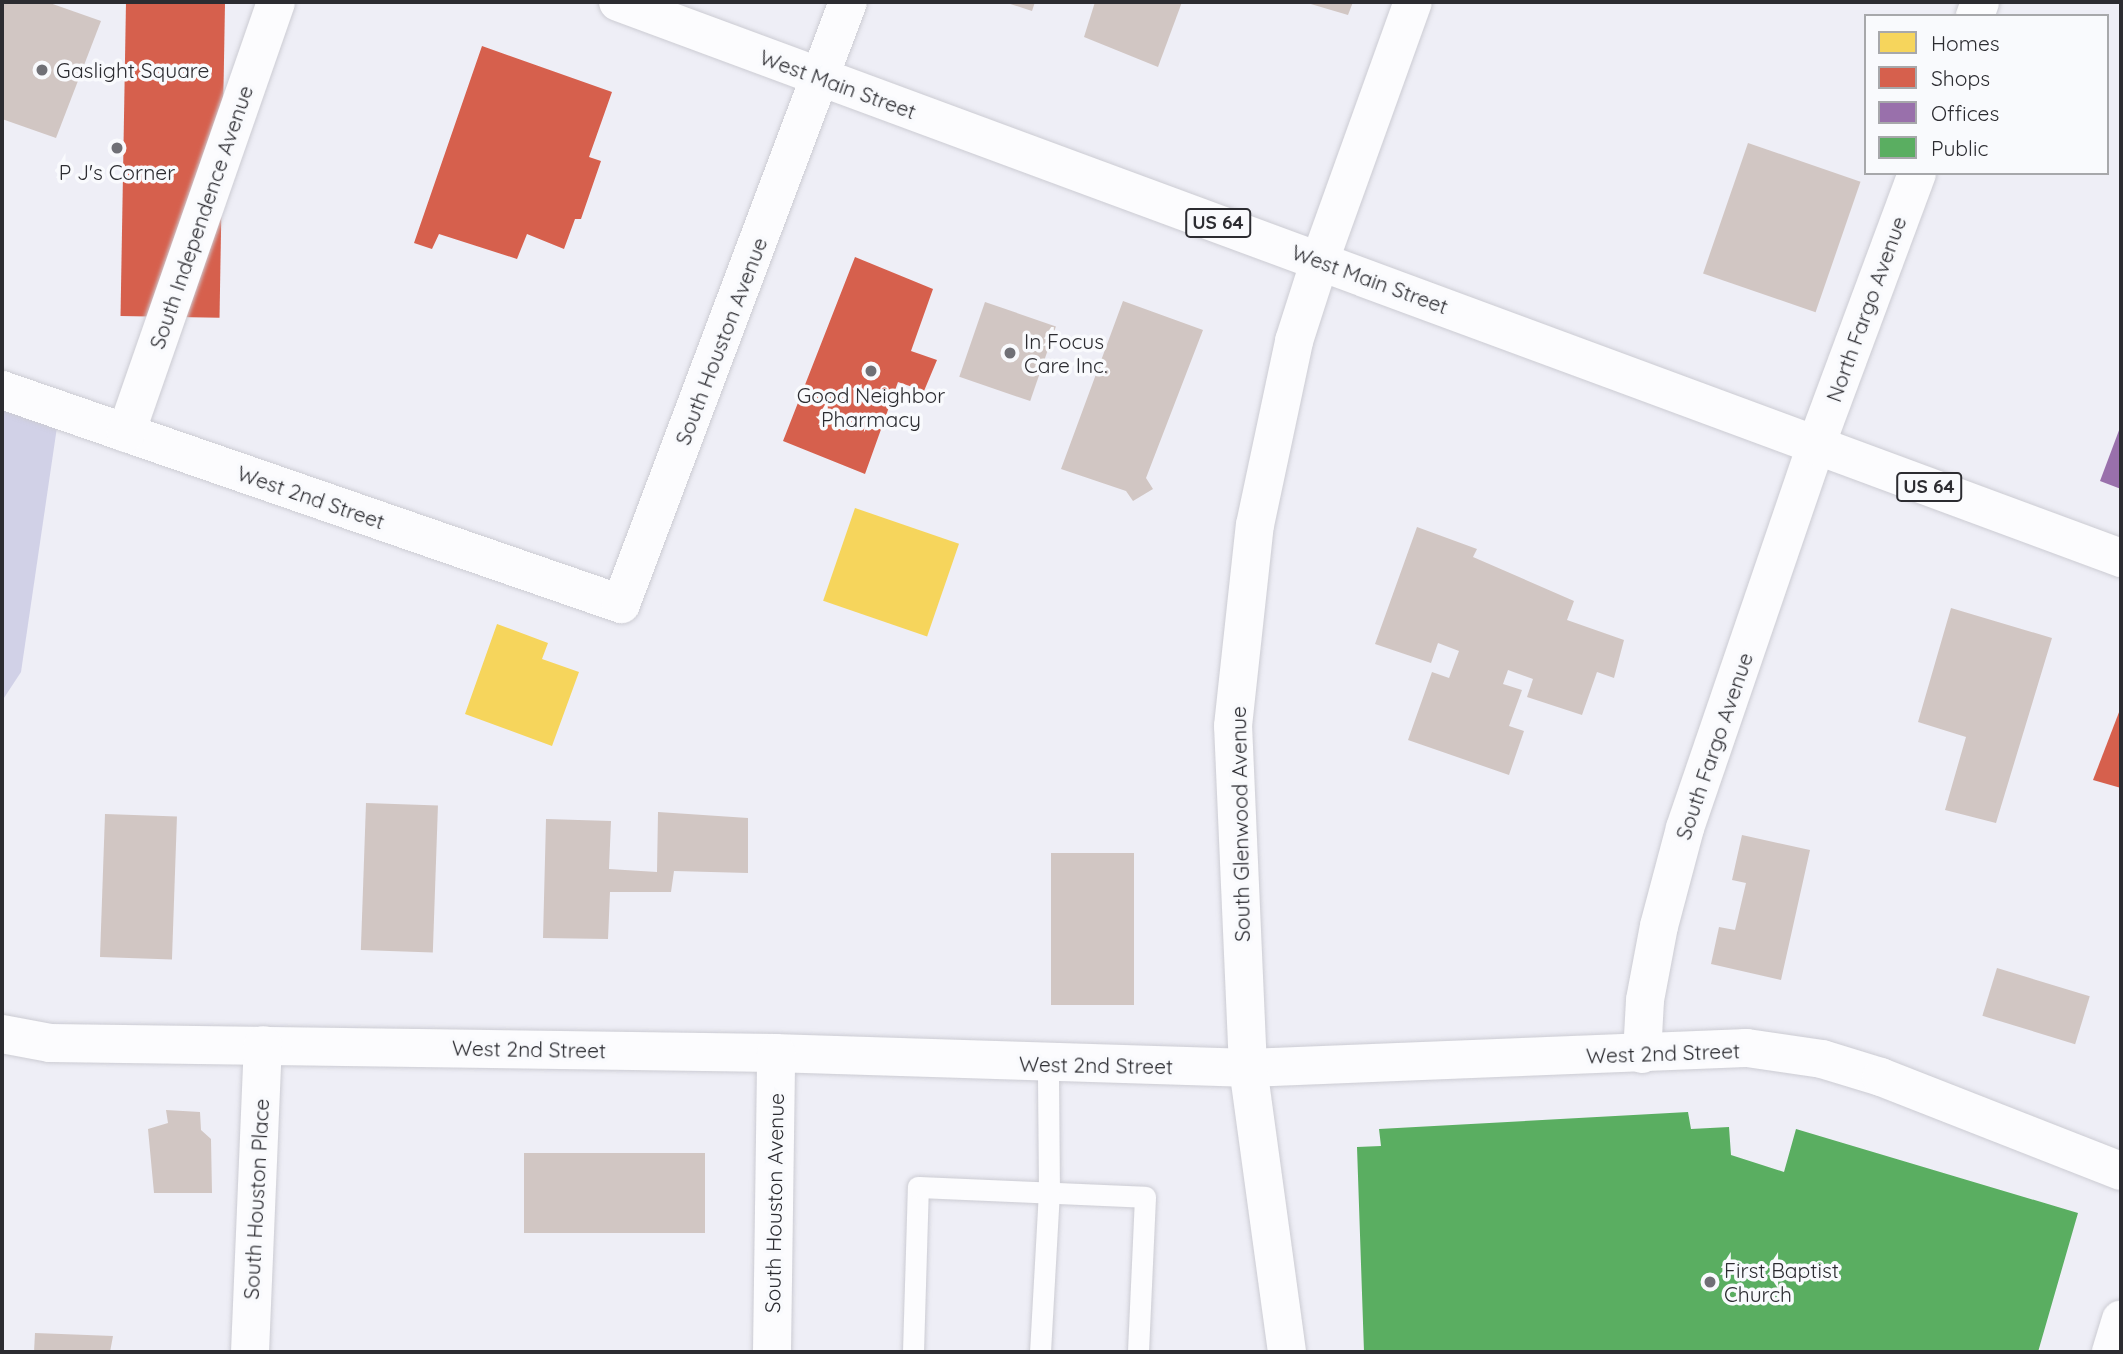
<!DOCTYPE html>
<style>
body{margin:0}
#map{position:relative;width:2123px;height:1354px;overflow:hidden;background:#eeeef6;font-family:Quicksand,sans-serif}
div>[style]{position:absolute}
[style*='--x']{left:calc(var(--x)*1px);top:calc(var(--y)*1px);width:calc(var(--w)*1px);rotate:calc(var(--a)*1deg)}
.green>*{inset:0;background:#d1d1e7}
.homes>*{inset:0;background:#f6d55c;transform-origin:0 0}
.shops>*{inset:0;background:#d6604d;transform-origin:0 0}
.offices>*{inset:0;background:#9970ab}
.public>*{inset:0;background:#5aae61}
.building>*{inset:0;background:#d1c6c3;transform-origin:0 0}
.roads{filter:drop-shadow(0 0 2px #ccccd3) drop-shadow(0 0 2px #ccccd3)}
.service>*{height:21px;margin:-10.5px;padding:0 10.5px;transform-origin:10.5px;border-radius:10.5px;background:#fcfcfe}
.minor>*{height:38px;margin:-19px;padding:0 19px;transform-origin:19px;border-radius:19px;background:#fcfcfe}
.tertiary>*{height:38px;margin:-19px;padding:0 19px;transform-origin:19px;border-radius:19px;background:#fcfcfe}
.primary>*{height:38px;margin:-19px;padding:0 19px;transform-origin:19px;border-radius:19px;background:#fcfcfe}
.dots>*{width:19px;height:19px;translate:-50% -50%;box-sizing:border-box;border:4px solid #f9fafd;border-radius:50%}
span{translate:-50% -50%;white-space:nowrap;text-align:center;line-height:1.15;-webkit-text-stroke:7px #f9fafd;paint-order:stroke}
.shield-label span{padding:2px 5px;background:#f9fafd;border:2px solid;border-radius:5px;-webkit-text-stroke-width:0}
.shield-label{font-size:19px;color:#2c2c31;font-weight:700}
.poi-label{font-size:21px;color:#2c2c31}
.left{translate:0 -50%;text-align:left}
.street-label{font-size:21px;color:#2c2c31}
.frame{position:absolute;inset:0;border:4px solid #2c2c31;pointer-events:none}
.legend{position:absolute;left:1864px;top:14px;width:245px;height:161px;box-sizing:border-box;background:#f9fafd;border:2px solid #a7a8ab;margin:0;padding:9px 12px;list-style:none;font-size:21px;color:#2c2c31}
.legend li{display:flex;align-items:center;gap:14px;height:35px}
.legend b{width:35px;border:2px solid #a7a8ab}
</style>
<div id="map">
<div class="green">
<div style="clip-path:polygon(2px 408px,57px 427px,21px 672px,2px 701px)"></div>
</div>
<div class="homes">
<div style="left:855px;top:508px;width:110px;height:98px;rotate:19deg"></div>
<div style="clip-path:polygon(497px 624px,548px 643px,542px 659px,579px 672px,552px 746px,465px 714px)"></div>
</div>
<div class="shops">
<div style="left:126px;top:2px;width:99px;height:314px;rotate:1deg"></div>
<div style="clip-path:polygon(482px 46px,612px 92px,589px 157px,601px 161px,581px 219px,575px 219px,564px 249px,527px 234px,517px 259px,439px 234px,432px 249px,414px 243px)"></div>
<div style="clip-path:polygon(855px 257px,933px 289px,911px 351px,937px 360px,924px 391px,898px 382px,865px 474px,783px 441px)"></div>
<div style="clip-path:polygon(2121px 707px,2121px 788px,2093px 780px)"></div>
</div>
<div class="offices">
<div style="clip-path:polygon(2121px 425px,2121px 489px,2100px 481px)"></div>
</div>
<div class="public">
<div style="clip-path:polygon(1688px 1112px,1691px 1129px,1729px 1127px,1731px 1155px,1784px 1172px,1796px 1129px,2078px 1213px,2038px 1352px,1364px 1352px,1357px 1147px,1381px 1146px,1379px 1129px)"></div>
</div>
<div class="building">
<div style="clip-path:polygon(2px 2px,47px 2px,101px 21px,56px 138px,2px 119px)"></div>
<div style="clip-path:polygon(1004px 2px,1035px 2px,1032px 11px)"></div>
<div style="clip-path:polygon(1095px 2px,1182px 2px,1158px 67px,1084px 37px)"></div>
<div style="clip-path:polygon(1304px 2px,1353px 2px,1348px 15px)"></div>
<div style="left:1748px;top:143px;width:119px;height:138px;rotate:19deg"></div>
<div style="clip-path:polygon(1123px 301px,1203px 330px,1146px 478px,1153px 489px,1133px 501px,1126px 491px,1061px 469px)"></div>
<div style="left:985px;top:302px;width:75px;height:79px;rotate:19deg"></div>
<div style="clip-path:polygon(1417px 527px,1477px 549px,1473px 557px,1574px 601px,1567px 620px,1624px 640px,1614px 678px,1597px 672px,1582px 715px,1527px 697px,1533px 679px,1508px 670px,1503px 684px,1522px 690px,1509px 726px,1524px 731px,1509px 775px,1408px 740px,1432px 672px,1449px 678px,1459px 651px,1438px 643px,1431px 663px,1375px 644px)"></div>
<div style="clip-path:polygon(1951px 608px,2052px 638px,1996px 823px,1945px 810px,1966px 737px,1918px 722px)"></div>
<div style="left:366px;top:803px;width:72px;height:147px;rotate:2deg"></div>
<div style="clip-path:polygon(658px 812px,748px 818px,748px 873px,674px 871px,671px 892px,610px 892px,608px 939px,543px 938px,546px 819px,611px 821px,609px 869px,657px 872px)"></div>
<div style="left:105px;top:814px;width:72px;height:143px;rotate:2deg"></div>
<div style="clip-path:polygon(1742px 835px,1810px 850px,1781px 980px,1711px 964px,1719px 927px,1735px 930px,1746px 883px,1732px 880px)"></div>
<div style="left:1051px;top:853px;width:83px;height:152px"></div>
<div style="left:1997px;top:968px;width:97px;height:50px;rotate:17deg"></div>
<div style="clip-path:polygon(166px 1110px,200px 1112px,201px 1130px,211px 1139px,212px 1193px,154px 1193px,148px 1129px,168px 1123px)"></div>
<div style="left:524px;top:1153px;width:181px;height:80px"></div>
<div style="clip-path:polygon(35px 1333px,113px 1336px,110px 1352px,34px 1352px)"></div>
</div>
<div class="roads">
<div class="service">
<div style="--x:913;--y:1352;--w:165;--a:-88.3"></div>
<div style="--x:918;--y:1187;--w:227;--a:2.5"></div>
<div style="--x:1145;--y:1197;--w:155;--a:92.6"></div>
<div style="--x:1040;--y:1352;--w:161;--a:-86.8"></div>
<div style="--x:1049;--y:1191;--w:127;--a:-90.5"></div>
</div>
<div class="minor">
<div style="--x:1975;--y:16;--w:15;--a:-70"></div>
<div style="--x:1320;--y:260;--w:274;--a:-70.2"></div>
<div style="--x:2;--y:390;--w:655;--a:19.07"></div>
<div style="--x:621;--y:604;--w:643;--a:-69.34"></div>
<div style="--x:126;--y:433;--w:456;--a:-70.8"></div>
<div style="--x:50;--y:1043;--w:726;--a:0.79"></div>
<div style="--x:776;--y:1053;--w:472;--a:1.8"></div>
<div style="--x:1642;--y:1054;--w:54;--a:-86.8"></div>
<div style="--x:1645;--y:1000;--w:75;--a:-79.3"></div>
<div style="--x:1659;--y:926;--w:101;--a:-75.1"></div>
<div style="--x:1685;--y:828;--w:405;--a:-71.1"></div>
<div style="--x:1816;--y:445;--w:290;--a:-69.6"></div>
<div style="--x:250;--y:1352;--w:307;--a:-87.6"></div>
<div style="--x:772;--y:1352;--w:299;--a:-89.2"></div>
<div style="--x:2111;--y:1352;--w:34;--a:-73"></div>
</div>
<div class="tertiary">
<div style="--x:2;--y:1034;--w:49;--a:10.6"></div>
<div style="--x:1248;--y:1068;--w:499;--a:-2.3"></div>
<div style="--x:1747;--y:1048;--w:76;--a:8.3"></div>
<div style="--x:1822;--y:1059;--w:62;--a:17"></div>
<div style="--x:1881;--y:1077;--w:258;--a:21.4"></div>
<div style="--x:1287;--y:1352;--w:287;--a:-97.8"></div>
<div style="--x:1248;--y:1068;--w:342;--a:-92.5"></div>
<div style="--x:1233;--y:726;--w:202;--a:-83.8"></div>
<div style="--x:1255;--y:525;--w:188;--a:-78"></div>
<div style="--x:1294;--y:341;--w:85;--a:-72.2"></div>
</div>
<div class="primary">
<div style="--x:618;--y:2;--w:1603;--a:20.3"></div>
</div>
</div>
<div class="dots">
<div style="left:42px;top:70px;background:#707076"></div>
<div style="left:117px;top:148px;background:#707076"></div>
<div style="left:1010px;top:353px;background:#707076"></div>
<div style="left:871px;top:371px;background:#707076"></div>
<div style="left:1710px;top:1282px;background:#707076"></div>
</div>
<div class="shield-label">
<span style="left:1218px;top:223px">US 64</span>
<span style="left:1929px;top:487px">US 64</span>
</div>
<div class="poi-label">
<span class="left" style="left:56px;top:70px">Gaslight Square</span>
<span style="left:117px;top:172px">P J's Corner</span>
<span class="left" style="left:1024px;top:353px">In Focus<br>Care Inc.</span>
<span style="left:871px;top:407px">Good Neighbor<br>Pharmacy</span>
<span class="left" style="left:1724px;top:1282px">First Baptist<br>Church</span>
</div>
<div class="street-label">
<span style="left:838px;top:84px;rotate:20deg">West Main Street</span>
<span style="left:201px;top:217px;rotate:-71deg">South Independence Avenue</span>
<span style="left:1370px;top:279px;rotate:20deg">West Main Street</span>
<span style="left:1866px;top:309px;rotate:-70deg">North Fargo Avenue</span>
<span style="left:721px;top:341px;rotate:-69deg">South Houston Avenue</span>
<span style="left:311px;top:497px;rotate:19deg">West 2nd Street</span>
<span style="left:1714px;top:746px;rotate:-71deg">South Fargo Avenue</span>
<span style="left:1240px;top:824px;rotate:-91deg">South Glenwood Avenue</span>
<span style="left:529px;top:1049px;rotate:1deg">West 2nd Street</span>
<span style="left:1663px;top:1053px;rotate:-2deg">West 2nd Street</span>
<span style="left:1096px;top:1065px;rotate:1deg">West 2nd Street</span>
<span style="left:256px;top:1199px;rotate:-87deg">South Houston Place</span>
<span style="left:774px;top:1203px;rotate:-89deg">South Houston Avenue</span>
</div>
<div class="frame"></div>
<ul class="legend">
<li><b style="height:19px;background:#f6d55c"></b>Homes</li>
<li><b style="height:19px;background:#d6604d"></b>Shops</li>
<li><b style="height:19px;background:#9970ab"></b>Offices</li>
<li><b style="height:19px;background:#5aae61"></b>Public</li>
</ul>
</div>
